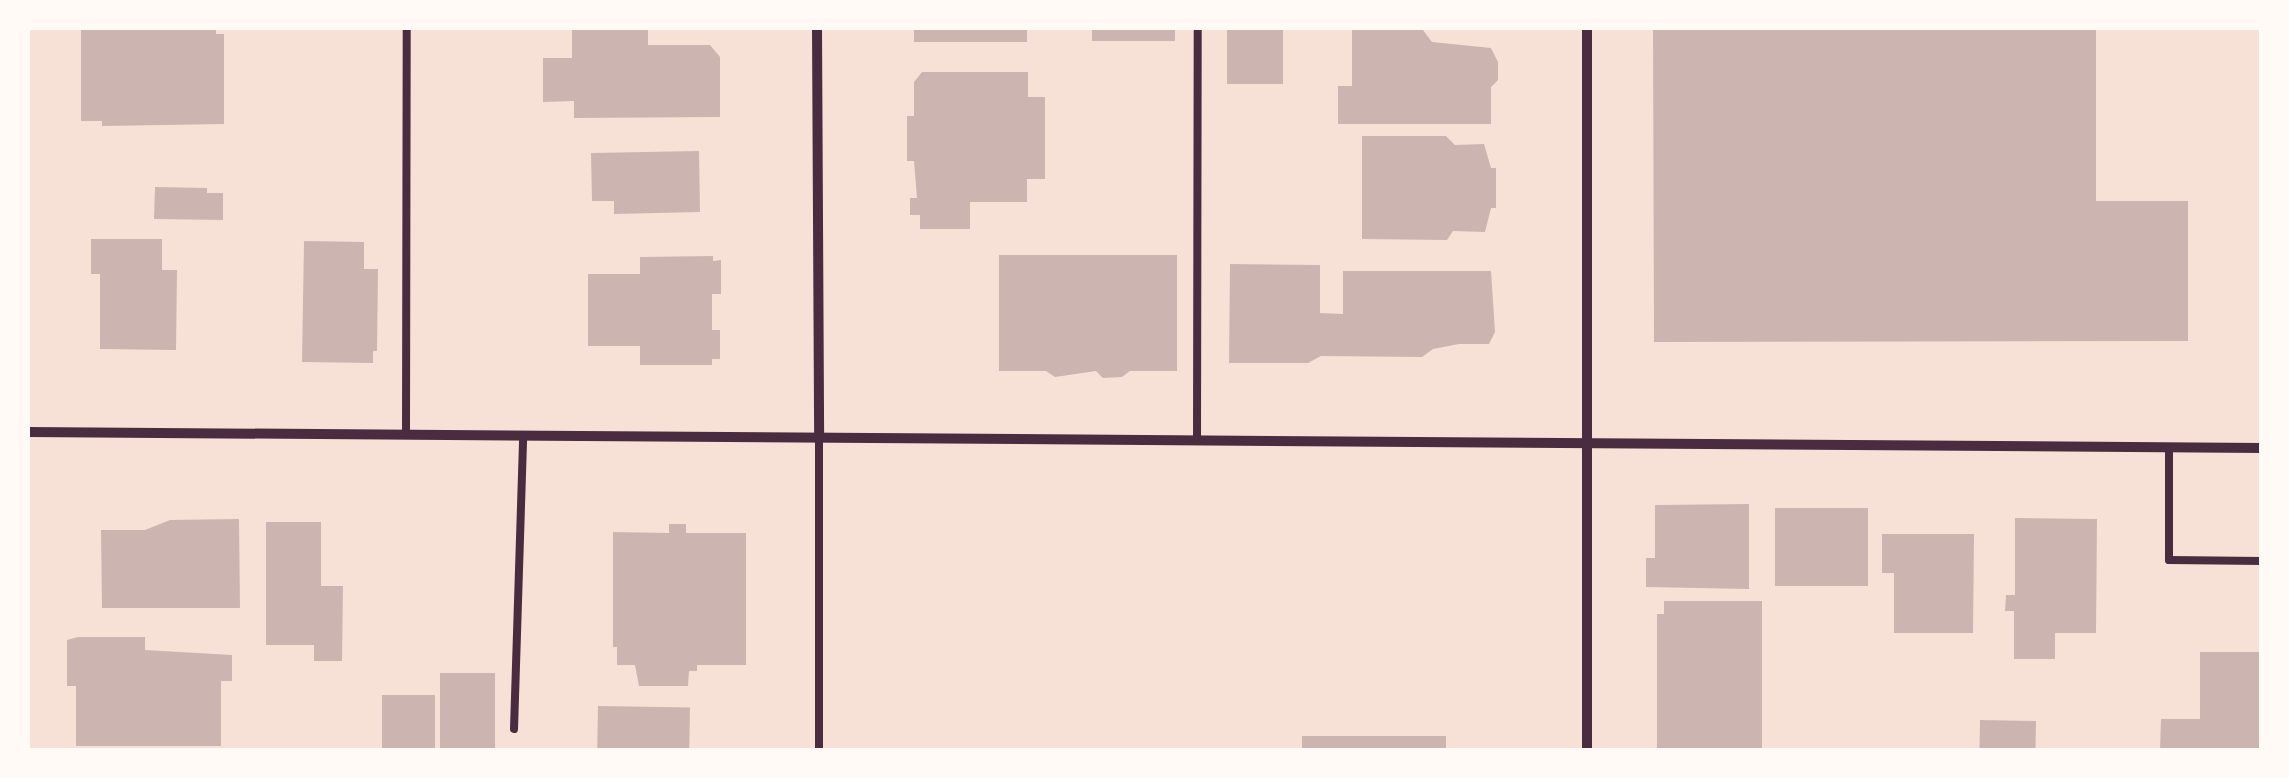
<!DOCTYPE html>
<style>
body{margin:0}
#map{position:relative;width:2289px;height:778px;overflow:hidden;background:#f7e1d7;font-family:Literata,serif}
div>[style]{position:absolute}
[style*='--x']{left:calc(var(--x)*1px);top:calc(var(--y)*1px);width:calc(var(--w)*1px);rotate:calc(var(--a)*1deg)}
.building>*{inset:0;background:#ccb4b1;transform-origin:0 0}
.service>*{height:8px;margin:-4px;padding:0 4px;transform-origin:4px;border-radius:4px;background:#4a2c40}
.minor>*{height:10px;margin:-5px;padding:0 5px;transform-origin:5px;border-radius:5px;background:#4a2c40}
span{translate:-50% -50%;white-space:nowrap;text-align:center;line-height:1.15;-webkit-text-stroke:8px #fffaf5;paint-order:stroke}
.frame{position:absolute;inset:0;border:30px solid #fffaf5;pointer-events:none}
</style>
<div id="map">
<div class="building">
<div style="clip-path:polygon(81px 28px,216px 28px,216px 34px,224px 34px,224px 124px,102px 126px,102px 121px,81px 121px)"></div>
<div style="clip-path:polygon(572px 28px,648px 28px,648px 45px,710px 45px,720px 57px,720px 117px,574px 118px,574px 101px,543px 102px,543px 58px,572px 58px)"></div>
<div style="left:914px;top:28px;width:113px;height:14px"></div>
<div style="left:1092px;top:28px;width:83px;height:13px"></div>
<div style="left:1227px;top:28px;width:56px;height:56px"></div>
<div style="clip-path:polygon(1653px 28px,2096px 28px,2096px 201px,2188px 201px,2188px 341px,1654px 342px)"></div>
<div style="clip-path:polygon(1352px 30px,1423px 30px,1432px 42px,1491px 48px,1498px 62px,1498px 80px,1491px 87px,1491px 124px,1338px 124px,1338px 86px,1352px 86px)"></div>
<div style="clip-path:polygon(922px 72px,1028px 72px,1028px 97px,1045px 97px,1045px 179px,1027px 179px,1027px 202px,970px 202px,970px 229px,920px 229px,920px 215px,910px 215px,910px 198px,917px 198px,914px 161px,907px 161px,907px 116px,914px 116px,914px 82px)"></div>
<div style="clip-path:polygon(1362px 136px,1446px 136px,1455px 145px,1484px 144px,1491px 168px,1496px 168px,1496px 208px,1491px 208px,1485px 232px,1453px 231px,1447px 240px,1362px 239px)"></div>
<div style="clip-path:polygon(699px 151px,700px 212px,614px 214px,614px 201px,592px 201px,591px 153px)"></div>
<div style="clip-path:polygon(155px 187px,207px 188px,207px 193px,223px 193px,223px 220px,154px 219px)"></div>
<div style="clip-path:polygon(91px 239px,162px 239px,162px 270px,177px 270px,176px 350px,100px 349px,100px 274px,91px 274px)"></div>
<div style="clip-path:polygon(304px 241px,364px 242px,364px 269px,378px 269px,377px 351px,373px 351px,373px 363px,302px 362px)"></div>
<div style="clip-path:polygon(999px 255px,1177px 255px,1177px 371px,1130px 371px,1122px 377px,1103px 378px,1096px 371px,1055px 377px,1046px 371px,999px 371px)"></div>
<div style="clip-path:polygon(713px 256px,713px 261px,721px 260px,721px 294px,712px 294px,712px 330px,720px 330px,720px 359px,712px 359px,712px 365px,640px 365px,640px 346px,588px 346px,588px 274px,640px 274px,640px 257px)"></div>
<div style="clip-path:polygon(1230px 264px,1320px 265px,1320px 313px,1343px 314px,1343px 271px,1491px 271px,1495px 332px,1489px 344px,1459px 344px,1433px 349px,1422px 357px,1321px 356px,1308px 363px,1229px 363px)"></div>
<div style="clip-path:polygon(1749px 504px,1749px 589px,1646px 587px,1646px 558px,1655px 558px,1655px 505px)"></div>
<div style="left:1775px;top:508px;width:93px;height:78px"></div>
<div style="clip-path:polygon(2015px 518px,2097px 519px,2096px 633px,2055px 633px,2055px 659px,2014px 659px,2014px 611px,2005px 611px,2006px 595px,2015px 595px)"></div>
<div style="clip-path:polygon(239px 519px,240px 608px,102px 608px,101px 530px,145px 530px,170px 520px)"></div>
<div style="clip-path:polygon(266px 522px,321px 522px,321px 586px,343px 586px,342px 661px,314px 661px,314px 645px,266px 645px)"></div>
<div style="clip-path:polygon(669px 524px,686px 524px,686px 533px,746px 533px,746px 665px,697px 665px,697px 671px,689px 671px,688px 686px,639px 686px,635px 665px,617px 665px,617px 647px,613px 647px,613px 532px,669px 533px)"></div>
<div style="clip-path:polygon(1882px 534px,1974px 534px,1973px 633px,1894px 633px,1894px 573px,1882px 573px)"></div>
<div style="clip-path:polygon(1664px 601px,1762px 601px,1762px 750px,1657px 750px,1657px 614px,1664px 614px)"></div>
<div style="clip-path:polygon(78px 637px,145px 637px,145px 650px,232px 655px,232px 681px,221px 681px,221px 746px,76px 746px,76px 686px,67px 686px,67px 640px)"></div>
<div style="clip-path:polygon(2200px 652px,2262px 652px,2262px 750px,2160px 750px,2161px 719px,2200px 719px)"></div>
<div style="left:440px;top:673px;width:55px;height:77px"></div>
<div style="left:382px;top:695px;width:53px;height:55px"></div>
<div style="left:598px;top:706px;width:92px;height:44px;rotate:1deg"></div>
<div style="left:1980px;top:720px;width:56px;height:30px;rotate:1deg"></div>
<div style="left:1446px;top:736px;width:14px;height:144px;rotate:90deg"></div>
</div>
<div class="service">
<div style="--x:406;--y:435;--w:407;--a:-89.9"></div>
<div style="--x:819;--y:438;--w:312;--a:90"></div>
<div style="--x:1197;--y:441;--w:413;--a:-89.9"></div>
<div style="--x:2169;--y:447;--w:113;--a:90"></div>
<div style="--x:2169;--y:560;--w:93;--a:0.6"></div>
<div style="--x:514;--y:729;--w:293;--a:-88.2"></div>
</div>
<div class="minor">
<div style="--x:817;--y:28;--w:410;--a:89.7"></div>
<div style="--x:1587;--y:28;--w:722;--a:90"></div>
<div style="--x:28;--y:432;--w:2234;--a:0.41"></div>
</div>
<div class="frame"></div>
</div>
